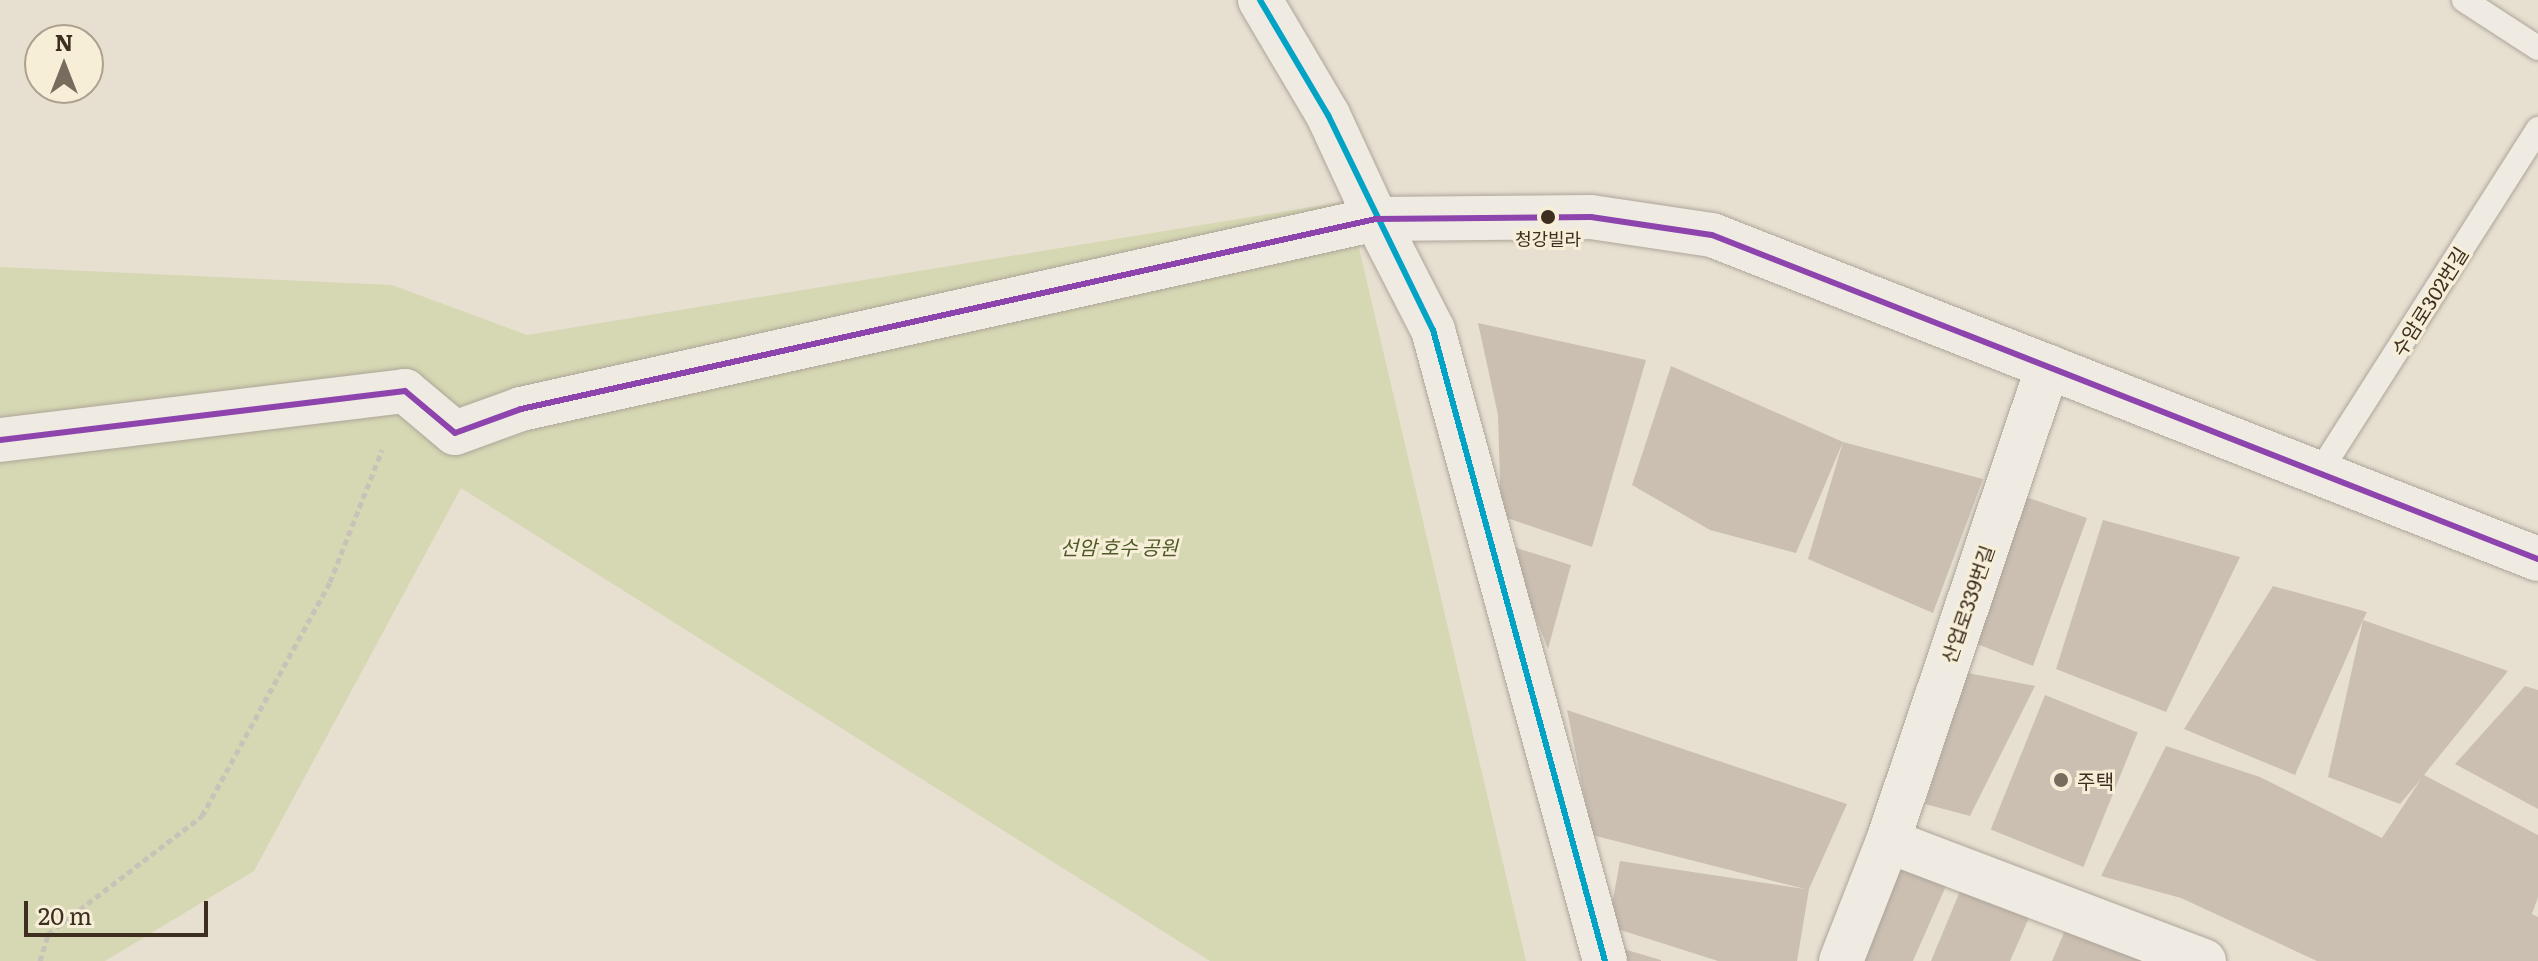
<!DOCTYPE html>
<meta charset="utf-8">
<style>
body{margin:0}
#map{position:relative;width:2538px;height:961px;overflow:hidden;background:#e7e0d1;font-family:Literata,"Noto Sans KR",serif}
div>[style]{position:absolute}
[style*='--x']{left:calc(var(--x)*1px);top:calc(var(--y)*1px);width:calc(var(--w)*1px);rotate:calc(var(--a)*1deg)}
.green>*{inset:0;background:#d6d7b3}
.building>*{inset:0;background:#cbbfb2;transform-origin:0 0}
.path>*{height:5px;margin-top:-2.5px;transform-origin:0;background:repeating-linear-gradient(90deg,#c8c2b9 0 6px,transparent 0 10px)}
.roads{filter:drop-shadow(0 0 2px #ada599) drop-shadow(0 0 2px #ada599)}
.service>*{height:24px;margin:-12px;padding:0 12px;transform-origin:12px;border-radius:12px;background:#efebe3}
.minor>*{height:44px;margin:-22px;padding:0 22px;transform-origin:22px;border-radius:22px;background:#efebe3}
.tertiary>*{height:44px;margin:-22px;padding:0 22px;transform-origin:22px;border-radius:22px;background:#efebe3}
.bus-1>*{height:6px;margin:-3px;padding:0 3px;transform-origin:3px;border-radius:3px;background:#03a3c5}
.bus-2>*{height:6px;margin:-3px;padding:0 3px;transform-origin:3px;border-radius:3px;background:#8e44ad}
.dots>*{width:22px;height:22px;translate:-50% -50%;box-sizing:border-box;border:4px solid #f7eed8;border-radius:50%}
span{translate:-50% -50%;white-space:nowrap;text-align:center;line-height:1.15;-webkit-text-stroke:6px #f7eed8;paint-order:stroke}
.bus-label{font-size:18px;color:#3d2e20}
.street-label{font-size:20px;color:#3d2e20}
.park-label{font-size:20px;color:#4d5a26;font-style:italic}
.poi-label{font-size:20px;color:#3d2e20}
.left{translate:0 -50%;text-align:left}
.north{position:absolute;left:24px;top:24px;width:80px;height:80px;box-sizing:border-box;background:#f7eed8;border:2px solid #ada18e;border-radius:50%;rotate:0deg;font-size:22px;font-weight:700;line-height:32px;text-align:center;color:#3d2e20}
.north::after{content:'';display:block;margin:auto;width:28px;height:36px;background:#786c5e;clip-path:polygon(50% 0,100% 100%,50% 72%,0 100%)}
.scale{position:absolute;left:24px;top:901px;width:184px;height:36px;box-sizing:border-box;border:4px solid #3d2e20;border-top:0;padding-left:10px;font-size:24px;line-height:28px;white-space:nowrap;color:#3d2e20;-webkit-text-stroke:6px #f7eed8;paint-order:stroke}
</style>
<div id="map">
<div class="green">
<div style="clip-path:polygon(1348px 201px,1526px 961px,1210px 961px,461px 488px,254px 871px,105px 961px,0 961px,0 267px,392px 285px,527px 335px)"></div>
</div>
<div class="building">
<div style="clip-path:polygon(1478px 323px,1646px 360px,1592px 547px,1501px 516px,1498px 415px)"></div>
<div style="clip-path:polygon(1671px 366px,1843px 442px,1983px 479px,1933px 613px,1808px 559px,1843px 442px,1796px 553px,1710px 530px,1632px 485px)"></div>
<div style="clip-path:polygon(2023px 496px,2087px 518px,2033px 666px,1957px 636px)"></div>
<div style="clip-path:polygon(2103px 520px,2240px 557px,2166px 712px,2056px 669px)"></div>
<div style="clip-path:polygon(1507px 545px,1571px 565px,1548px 649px)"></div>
<div style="clip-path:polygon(2273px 586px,2367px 612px,2363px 620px,2508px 671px,2424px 775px,2538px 835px,2538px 897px,2532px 914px,2538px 917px,2538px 961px,2317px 961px,2181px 898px,2101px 876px,2166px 746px,2260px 777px,2382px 838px,2421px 779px,2400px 804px,2328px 777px,2363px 620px,2295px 775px,2184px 729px)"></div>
<div style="clip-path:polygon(1968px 673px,2035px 686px,1970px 816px,1925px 804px)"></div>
<div style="clip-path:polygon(2525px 686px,2538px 690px,2538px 809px,2455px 764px)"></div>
<div style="left:2045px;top:695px;width:100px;height:145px;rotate:22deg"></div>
<div style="clip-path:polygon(1567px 710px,1847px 804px,1809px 889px,1797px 961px,1718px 961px,1608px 926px,1620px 861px,1805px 889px,1592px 835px)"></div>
<div style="clip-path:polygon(1897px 860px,1949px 879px,1913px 961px,1852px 961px)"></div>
<div style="clip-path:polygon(1963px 884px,2032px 911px,2010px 961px,1931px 961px)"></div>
<div style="clip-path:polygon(2066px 928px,2152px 961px,2052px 961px)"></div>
<div style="clip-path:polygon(1620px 948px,1661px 960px,1661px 961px,1625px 961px)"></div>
</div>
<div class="path">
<div style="--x:40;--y:961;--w:28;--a:-73"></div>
<div style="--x:48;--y:934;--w:194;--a:-37.5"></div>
<div style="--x:202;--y:816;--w:267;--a:-61.3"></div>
<div style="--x:330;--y:582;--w:142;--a:-68.5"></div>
</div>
<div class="roads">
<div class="service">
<div style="--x:2464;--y:0;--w:88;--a:33"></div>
<div style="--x:2319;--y:473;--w:408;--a:-57.5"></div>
</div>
<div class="minor">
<div style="--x:1376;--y:219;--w:125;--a:62.8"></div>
<div style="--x:1433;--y:330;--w:654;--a:74.75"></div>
<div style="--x:0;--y:440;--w:408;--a:-6.9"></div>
<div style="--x:405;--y:391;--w:65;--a:40"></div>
<div style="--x:455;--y:433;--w:70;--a:-20"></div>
<div style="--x:521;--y:409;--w:876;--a:-12.53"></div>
<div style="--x:1376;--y:219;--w:215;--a:-0.5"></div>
<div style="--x:1591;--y:217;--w:122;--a:8.5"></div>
<div style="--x:1712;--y:235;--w:887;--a:21.42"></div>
<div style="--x:1888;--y:841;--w:338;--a:20.8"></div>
<div style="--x:1841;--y:961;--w:129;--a:-68.6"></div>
<div style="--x:1888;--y:841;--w:501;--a:-71.38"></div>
</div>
<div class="tertiary">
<div style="--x:1260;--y:0;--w:134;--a:59.4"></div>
<div style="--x:1328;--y:115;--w:115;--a:65.2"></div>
</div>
</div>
<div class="bus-1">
<div style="--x:1260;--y:0;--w:134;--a:59.4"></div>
<div style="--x:1328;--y:115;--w:239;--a:64"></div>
<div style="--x:1433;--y:330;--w:654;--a:74.75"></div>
</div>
<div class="bus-2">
<div style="--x:0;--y:440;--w:408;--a:-6.9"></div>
<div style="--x:405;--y:391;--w:65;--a:40"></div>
<div style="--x:455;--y:433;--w:70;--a:-20"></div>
<div style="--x:521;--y:409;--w:876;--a:-12.53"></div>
<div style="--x:1376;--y:219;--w:215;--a:-0.5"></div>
<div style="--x:1591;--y:217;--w:122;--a:8.5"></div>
<div style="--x:1712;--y:235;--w:887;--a:21.42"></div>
</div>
<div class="dots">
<div style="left:1548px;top:217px;background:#3d2e20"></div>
<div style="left:2061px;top:780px;background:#786c5e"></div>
</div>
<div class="bus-label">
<span style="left:1548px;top:239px">청강빌라</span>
</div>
<div class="street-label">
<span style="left:2429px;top:301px;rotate:-58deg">수암로302번길</span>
<span style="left:1967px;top:604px;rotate:-71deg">산업로339번길</span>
</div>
<div class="park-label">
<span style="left:1119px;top:546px">선암 호수 공원</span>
</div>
<div class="poi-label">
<span class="left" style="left:2077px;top:780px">주택</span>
</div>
<div class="north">N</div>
<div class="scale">20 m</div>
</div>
